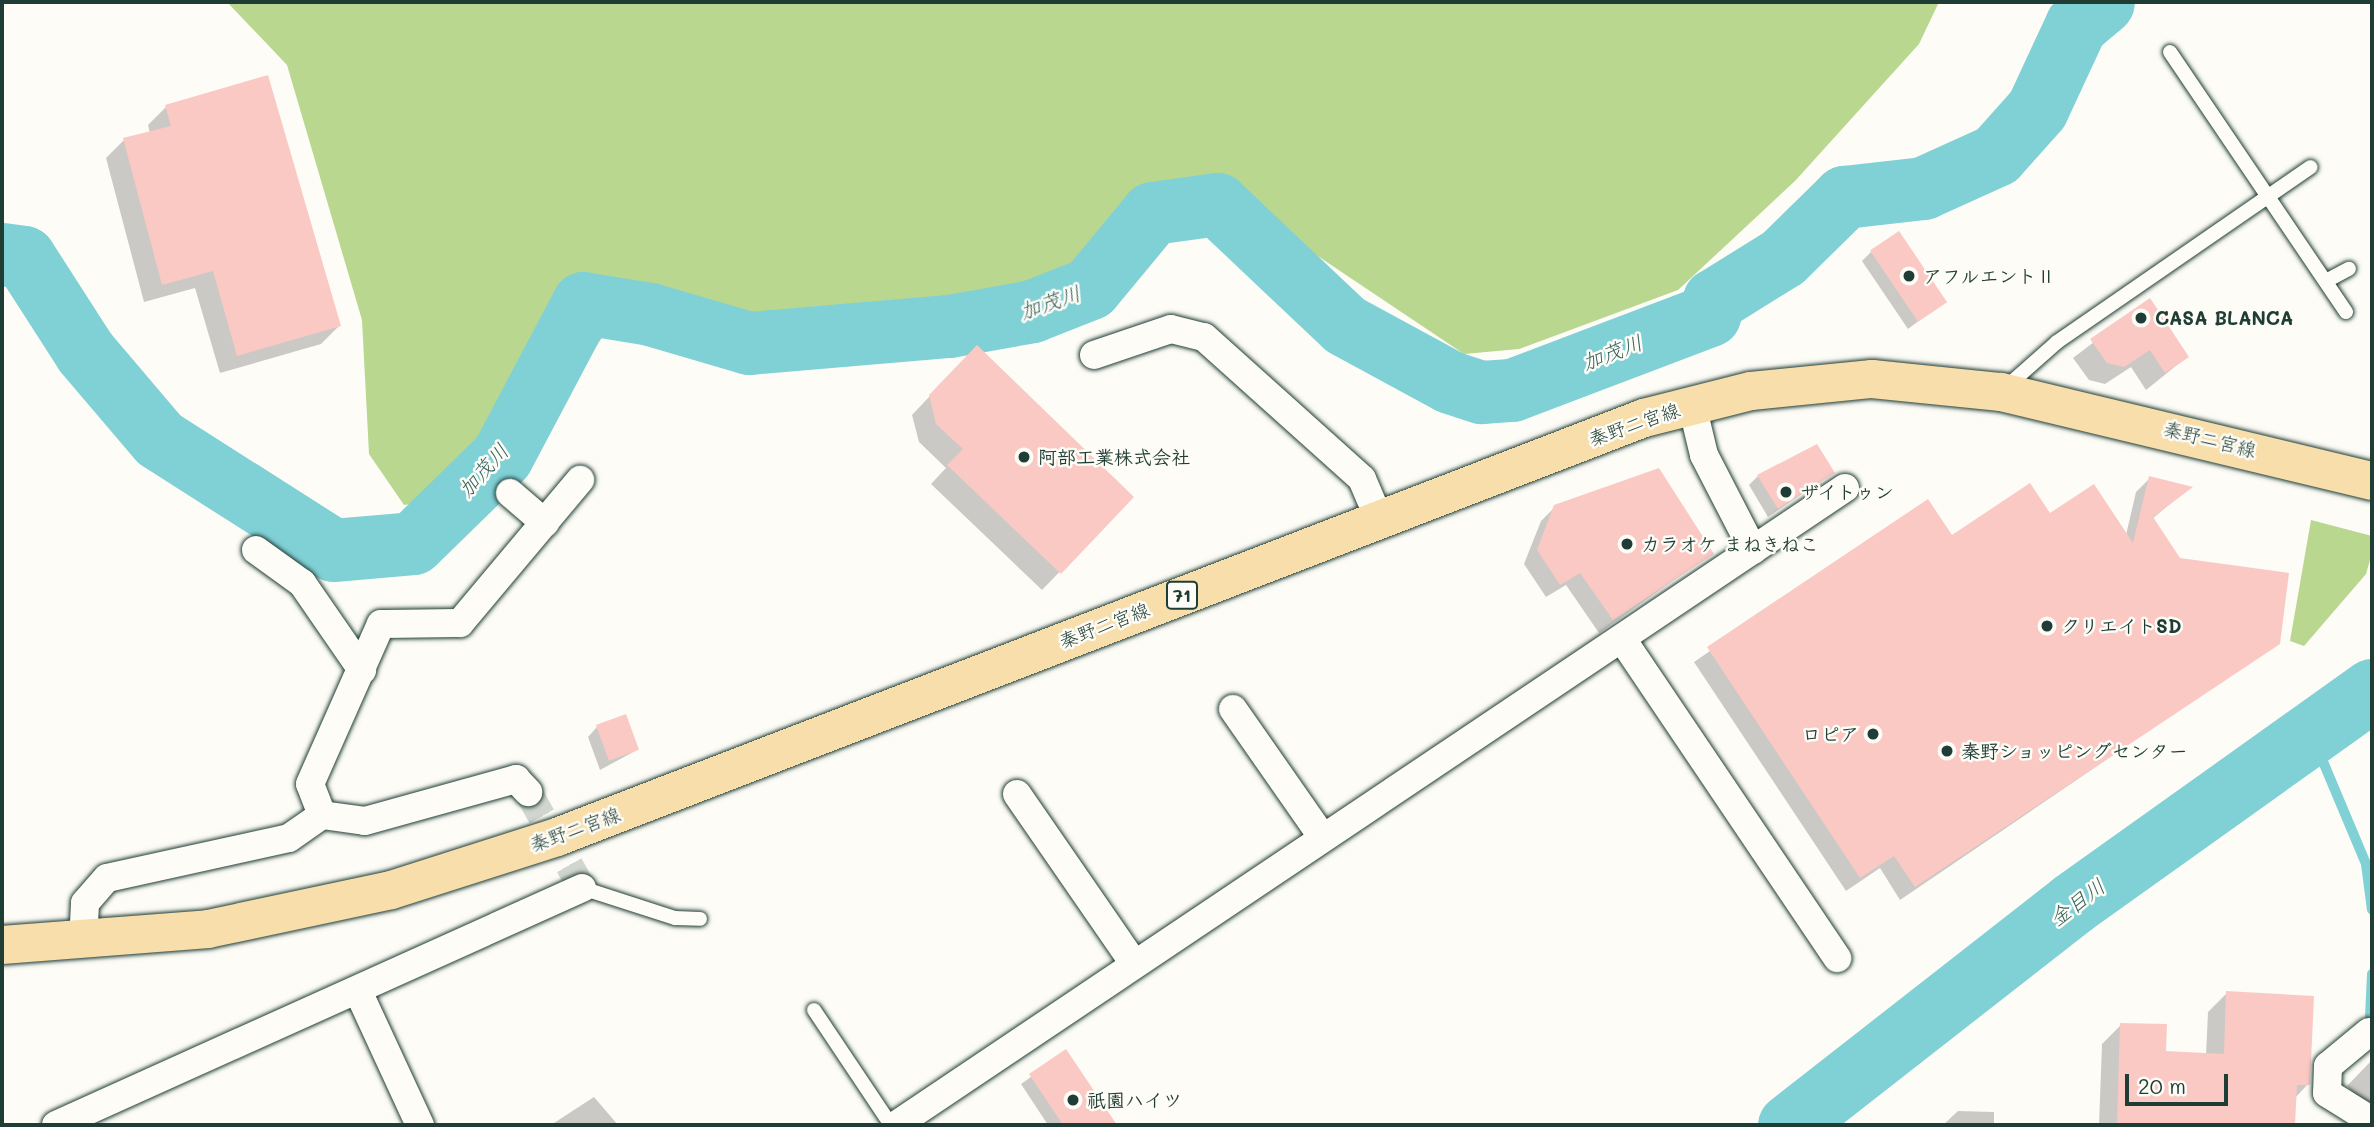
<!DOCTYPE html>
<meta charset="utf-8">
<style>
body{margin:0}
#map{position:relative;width:2374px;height:1127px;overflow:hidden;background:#fdfcf7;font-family:Mali,"Klee One",sans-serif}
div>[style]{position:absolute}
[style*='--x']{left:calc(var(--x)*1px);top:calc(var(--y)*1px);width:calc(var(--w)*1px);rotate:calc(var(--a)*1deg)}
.green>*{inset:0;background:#b9d78f}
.shadow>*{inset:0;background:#0003}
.stream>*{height:10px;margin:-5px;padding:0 5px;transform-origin:5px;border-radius:5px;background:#80d1d6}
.river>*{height:63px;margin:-31.5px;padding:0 31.5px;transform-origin:31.5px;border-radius:31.5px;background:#80d1d6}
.building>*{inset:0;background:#fac9c4;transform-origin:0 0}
.street-tunnel>*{height:28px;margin-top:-14px;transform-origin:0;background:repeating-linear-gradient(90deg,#d1d6d0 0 28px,transparent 0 42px)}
.roads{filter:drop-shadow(0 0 2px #1f3d34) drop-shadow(0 0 2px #1f3d34)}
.lane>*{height:14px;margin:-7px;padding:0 7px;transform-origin:7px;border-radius:7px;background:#fdfcf7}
.street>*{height:28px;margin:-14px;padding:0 14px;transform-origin:14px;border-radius:14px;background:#fdfcf7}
.primary>*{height:38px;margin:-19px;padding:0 19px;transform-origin:19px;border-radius:19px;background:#f8deab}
.dots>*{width:19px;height:19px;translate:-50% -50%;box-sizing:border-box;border:4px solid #fdfcf7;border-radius:50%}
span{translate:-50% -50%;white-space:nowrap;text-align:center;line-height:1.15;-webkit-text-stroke:5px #fdfcf7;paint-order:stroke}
.shield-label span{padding:2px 5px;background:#fdfcf7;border:2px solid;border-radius:5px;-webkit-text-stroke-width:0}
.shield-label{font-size:18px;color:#1f3d34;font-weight:700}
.poi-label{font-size:19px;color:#1f3d34;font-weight:700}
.left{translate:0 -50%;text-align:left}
.right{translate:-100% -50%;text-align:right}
.street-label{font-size:19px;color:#1f3d34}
.water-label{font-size:21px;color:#37625c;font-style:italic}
.frame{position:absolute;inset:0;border:4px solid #1f3d34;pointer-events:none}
.scale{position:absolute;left:2125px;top:1074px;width:103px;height:32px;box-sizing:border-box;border:4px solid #1f3d34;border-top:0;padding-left:9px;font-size:21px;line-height:24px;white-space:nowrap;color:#1f3d34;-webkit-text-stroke:5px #fdfcf7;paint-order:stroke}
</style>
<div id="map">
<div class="green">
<div style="clip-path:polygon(227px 2px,1939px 2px,1919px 44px,1795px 181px,1678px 290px,1519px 349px,1464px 354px,1246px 208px,1119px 225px,1035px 295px,606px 332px,546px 418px,489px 479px,442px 500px,404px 505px,369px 454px,362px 320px,287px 65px)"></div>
<div style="clip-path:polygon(2311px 520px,2372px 536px,2372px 553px,2366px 574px,2304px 646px,2290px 641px)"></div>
</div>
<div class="shadow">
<div style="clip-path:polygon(166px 107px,339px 326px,321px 344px,220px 373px,195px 288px,144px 302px,106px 158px,124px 140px,150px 133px,148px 125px)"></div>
<div style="clip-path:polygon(1871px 252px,1945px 301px,1908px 329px,1862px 261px)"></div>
<div style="clip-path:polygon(2149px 300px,2187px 357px,2146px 390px,2131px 367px,2105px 384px,2089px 380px,2073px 358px)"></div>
<div style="clip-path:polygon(959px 365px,1132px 497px,1042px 590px,931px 484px,946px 468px,919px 442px,912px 415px)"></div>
<div style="clip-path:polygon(1833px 473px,1768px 517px,1749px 485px,1758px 476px)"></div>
<div style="clip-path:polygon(2150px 478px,2189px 488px,2152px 519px,2179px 560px,2278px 643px,1900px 900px,1880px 868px,1846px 891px,1694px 662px,1928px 501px,1952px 537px,2050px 516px,2126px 535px,2136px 492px)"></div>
<div style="clip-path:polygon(1555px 507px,1711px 554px,1599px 633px,1566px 585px,1546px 597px,1524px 564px,1541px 521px)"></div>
<div style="clip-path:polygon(597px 727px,637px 750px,600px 770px,588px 737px)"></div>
<div style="clip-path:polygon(2227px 993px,2308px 1084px,2295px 1098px,2294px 1125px,2099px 1125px,2102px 1044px,2121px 1025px,2164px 1052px,2206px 1055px,2208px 1012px)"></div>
<div style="clip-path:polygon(1066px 1052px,1114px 1125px,1048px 1125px,1021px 1084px)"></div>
<div style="clip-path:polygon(2372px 1060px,2372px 1112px,2347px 1086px)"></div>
<div style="clip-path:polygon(594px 1097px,618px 1125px,552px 1125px,554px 1123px)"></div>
<div style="clip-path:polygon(1958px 1111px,1994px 1112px,1994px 1125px,1943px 1125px)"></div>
</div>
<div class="stream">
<div style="--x:2311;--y:733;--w:142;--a:67.2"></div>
<div style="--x:2366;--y:864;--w:46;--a:82.6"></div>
<div style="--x:2370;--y:1017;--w:43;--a:-87.3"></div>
</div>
<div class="river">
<div style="--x:2;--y:254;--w:22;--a:8"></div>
<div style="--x:24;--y:257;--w:113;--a:57.3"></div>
<div style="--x:85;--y:352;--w:114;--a:49.6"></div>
<div style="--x:159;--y:439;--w:206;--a:32.5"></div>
<div style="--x:333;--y:550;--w:80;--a:-5"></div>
<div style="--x:413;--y:543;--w:124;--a:-44.3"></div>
<div style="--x:502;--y:456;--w:173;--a:-62.1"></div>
<div style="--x:583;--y:303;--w:68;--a:9.3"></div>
<div style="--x:650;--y:314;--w:103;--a:16.3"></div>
<div style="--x:749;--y:343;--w:201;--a:-4.9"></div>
<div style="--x:949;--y:326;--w:84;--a:-10.2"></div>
<div style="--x:1032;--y:311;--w:62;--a:-21.6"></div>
<div style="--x:1090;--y:288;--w:97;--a:-50.4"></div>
<div style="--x:1152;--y:213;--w:66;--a:-7.9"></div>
<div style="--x:1217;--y:204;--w:176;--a:43.4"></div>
<div style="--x:1345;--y:325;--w:119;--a:28.5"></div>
<div style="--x:1450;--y:382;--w:33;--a:18"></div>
<div style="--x:1481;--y:392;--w:31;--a:-4"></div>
<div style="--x:1512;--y:390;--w:211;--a:-20.8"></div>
<div style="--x:1709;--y:315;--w:16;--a:-72"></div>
<div style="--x:1714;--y:300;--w:81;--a:-31.9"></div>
<div style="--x:1783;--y:257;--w:86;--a:-44.5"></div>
<div style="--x:1844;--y:197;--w:80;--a:-6.5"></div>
<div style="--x:1923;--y:188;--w:80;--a:-24.3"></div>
<div style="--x:1996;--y:155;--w:62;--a:-48.3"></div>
<div style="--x:2037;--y:109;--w:93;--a:-65.1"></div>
<div style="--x:2076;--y:25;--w:35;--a:-40"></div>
<div style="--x:1789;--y:1125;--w:360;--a:-38"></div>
<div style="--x:2073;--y:903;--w:367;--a:-35.5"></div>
</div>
<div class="building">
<div style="clip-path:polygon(268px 75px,341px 326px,237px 356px,213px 271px,162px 285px,123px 138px,171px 126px,165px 105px)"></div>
<div style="left:1899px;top:231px;width:86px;height:35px;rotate:56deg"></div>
<div style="clip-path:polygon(2150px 298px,2189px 357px,2165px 373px,2150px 350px,2124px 367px,2107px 363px,2090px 339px)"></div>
<div style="clip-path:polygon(977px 345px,1134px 497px,1061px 574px,947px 465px,963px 449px,936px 424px,929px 395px)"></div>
<div style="clip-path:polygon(1817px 444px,1835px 473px,1778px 509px,1757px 475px)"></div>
<div style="clip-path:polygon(1659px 468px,1714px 554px,1613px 620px,1580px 573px,1560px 585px,1537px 550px,1554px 505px)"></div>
<div style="clip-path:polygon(2149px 476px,2193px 487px,2153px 517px,2180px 558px,2289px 573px,2280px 644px,1915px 887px,1894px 856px,1860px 878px,1707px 647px,1928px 499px,1952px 535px,2030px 483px,2050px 513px,2094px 484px,2133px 543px)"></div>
<div style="left:626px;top:714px;width:38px;height:32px;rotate:70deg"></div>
<div style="clip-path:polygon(2226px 991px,2314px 996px,2310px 1085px,2297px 1085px,2295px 1125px,2117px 1125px,2120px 1023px,2167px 1024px,2166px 1051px,2224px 1054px)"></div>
<div style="clip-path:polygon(1066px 1049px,1117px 1125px,1063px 1125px,1029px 1074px)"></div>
</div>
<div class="street-tunnel">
<div style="--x:528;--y:792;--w:110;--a:60.6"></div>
</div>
<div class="roads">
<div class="lane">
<div style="--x:2170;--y:52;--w:314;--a:55.9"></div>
<div style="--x:2326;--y:281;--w:26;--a:-28"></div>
<div style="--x:2005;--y:388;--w:69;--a:-41.5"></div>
<div style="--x:2057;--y:342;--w:308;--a:-34.6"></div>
<div style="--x:582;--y:888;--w:98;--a:17.9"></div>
<div style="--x:675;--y:918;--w:25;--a:2"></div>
<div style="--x:814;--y:1010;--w:138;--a:56.2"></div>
</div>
<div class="street">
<div style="--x:1094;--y:355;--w:81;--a:-18.7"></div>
<div style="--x:1171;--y:329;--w:34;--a:14"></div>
<div style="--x:1204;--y:337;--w:212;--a:41.9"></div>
<div style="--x:1362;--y:479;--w:43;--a:67"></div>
<div style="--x:1692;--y:405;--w:51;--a:76.5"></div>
<div style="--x:1704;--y:455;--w:107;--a:62.7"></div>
<div style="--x:510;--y:493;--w:46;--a:40.6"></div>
<div style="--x:256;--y:550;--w:57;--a:35.7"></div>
<div style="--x:302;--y:583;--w:106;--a:55.4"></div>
<div style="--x:1622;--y:639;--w:385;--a:56"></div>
<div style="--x:1233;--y:709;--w:154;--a:55.1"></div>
<div style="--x:1017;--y:794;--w:204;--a:55.4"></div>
<div style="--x:322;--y:815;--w:33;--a:-111"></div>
<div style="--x:310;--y:784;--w:175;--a:-66.1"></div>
<div style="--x:381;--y:624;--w:79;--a:-0.7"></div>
<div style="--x:460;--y:623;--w:187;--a:-50"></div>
<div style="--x:83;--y:943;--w:40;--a:-87.1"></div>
<div style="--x:85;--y:903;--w:33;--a:-49"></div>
<div style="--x:107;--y:878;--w:186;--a:-12.4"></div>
<div style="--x:289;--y:838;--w:40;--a:-34.9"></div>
<div style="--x:322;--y:815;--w:43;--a:7.9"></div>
<div style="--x:365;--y:821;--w:157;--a:-15.5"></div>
<div style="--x:516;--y:779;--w:18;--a:47"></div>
<div style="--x:358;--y:991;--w:148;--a:65.2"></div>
<div style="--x:2369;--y:1032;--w:53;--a:140.3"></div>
<div style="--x:2328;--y:1066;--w:27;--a:92"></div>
<div style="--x:2327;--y:1093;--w:53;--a:31.9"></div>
<div style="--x:56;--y:1125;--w:577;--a:-24.25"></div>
<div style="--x:896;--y:1125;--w:1143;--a:-33.87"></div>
</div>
<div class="primary">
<div style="--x:2;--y:945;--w:207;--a:-4.4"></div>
<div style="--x:208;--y:929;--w:187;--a:-12"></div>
<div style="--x:391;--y:890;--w:174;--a:-17.7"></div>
<div style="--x:557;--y:837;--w:1165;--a:-21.08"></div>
<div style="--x:1644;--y:418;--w:110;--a:-14.2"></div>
<div style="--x:1751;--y:391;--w:122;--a:-5.7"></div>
<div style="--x:1872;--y:379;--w:130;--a:5.8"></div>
<div style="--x:2001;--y:392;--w:382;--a:13.5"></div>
</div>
</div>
<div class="dots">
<div style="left:1909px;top:276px;background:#1f3d34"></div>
<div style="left:2141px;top:318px;background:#1f3d34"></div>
<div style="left:1024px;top:457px;background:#1f3d34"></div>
<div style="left:1786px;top:492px;background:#1f3d34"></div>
<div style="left:1627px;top:544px;background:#1f3d34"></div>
<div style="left:2047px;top:626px;background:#1f3d34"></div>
<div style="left:1873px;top:734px;background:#1f3d34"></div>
<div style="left:1947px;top:751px;background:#1f3d34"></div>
<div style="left:1073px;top:1100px;background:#1f3d34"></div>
</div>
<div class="shield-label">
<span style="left:1182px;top:595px">71</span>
</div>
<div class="poi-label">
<span class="left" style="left:1923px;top:276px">アフルエントⅡ</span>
<span class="left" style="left:2155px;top:318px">CASA BLANCA</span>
<span class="left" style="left:1038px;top:457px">阿部工業株式会社</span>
<span class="left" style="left:1800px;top:492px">ザイトゥン</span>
<span class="left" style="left:1641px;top:544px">カラオケ まねきねこ</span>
<span class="left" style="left:2061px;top:626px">クリエイトSD</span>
<span class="right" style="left:1859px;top:734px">ロピア</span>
<span class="left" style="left:1961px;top:751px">秦野ショッピングセンター</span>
<span class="left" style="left:1087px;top:1100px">祇園ハイツ</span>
</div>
<div class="street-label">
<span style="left:1634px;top:424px;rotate:-19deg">秦野二宮線</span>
<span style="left:2210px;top:439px;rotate:14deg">秦野二宮線</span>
<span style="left:1104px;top:625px;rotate:-21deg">秦野二宮線</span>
<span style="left:575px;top:829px;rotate:-20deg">秦野二宮線</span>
</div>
<div class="water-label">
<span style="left:1050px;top:302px;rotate:-19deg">加茂川</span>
<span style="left:1612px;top:352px;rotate:-21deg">加茂川</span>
<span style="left:483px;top:470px;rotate:-48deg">加茂川</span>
<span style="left:2077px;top:902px;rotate:-37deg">金目川</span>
</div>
<div class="frame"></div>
<div class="scale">20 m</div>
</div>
